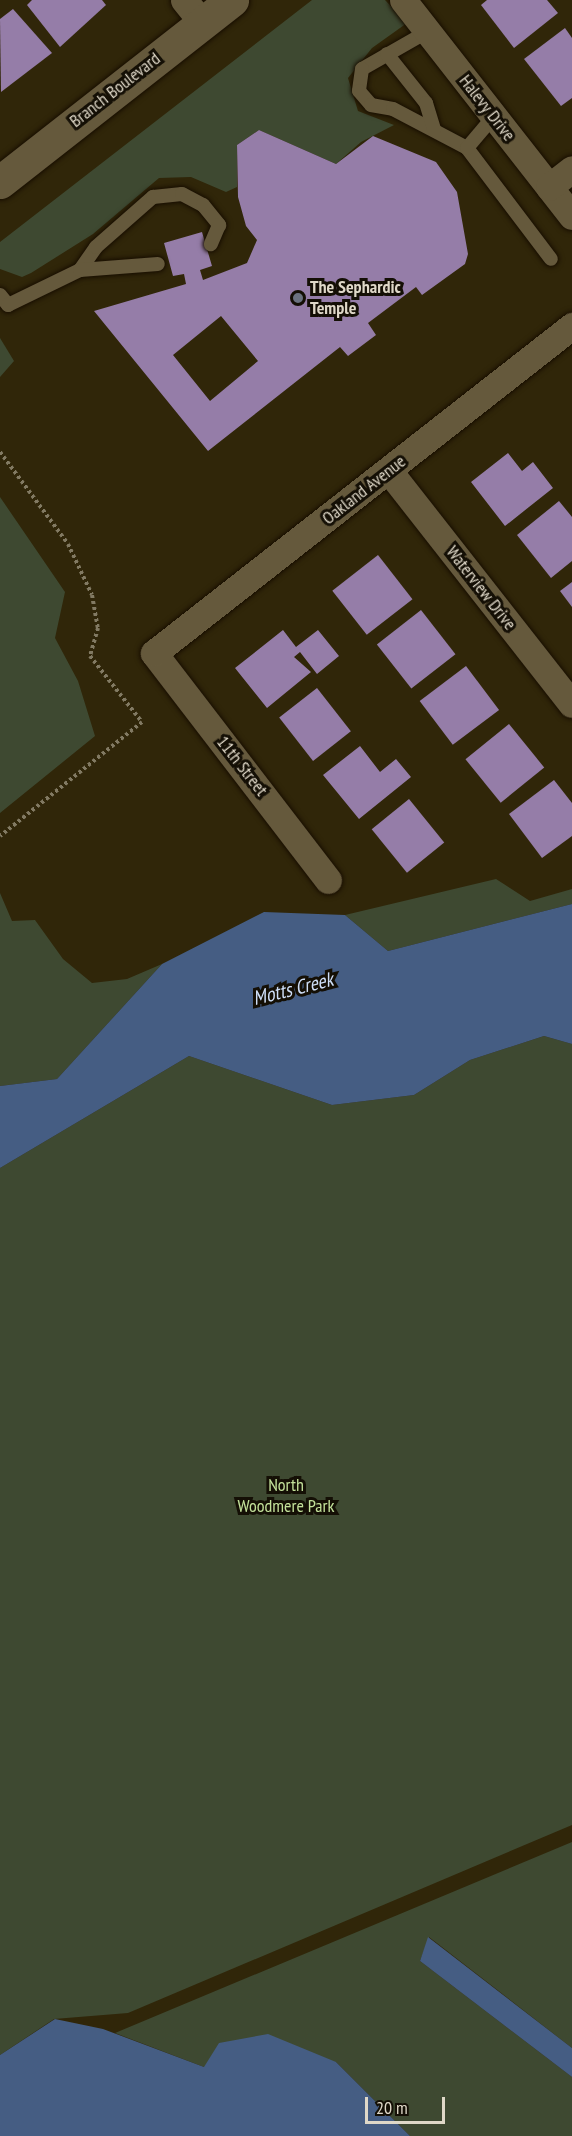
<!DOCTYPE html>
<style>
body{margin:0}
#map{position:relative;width:572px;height:2136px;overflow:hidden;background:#302609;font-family:"PT Sans Narrow",sans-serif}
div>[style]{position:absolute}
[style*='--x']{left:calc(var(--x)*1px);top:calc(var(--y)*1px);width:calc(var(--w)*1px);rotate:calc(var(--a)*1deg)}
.green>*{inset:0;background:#3e4931}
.water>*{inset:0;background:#455d83}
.building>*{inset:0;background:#957da8;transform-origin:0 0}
.path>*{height:4px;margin-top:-2px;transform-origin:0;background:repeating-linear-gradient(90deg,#827a63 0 3px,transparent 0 6px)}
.roads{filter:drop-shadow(0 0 2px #180e00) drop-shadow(0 0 2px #180e00)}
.service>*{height:14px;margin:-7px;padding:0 7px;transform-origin:7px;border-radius:7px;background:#65593c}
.minor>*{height:27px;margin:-13.5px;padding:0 13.5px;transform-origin:13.5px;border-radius:13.5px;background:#65593c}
.tertiary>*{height:33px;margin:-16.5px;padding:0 16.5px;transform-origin:16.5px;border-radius:16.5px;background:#65593c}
.dots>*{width:16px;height:16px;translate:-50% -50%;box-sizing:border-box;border:3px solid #140f05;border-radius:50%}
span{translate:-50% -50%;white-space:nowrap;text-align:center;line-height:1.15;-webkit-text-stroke:6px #140f05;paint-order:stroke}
.street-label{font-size:18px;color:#dfd8c8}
.poi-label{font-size:18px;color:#dfd8c8;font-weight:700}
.left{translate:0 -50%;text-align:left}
.park-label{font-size:18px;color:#c3e19a}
.water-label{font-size:20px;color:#cfdff8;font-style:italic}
.scale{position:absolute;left:365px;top:2097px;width:80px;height:27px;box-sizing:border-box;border:3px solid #dfd8c8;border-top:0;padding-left:8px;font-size:18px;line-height:21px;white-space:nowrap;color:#dfd8c8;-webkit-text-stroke:4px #140f05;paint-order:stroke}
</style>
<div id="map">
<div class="green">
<div style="clip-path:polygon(312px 0,385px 0,407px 23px,372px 48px,348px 78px,358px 111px,394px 125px,361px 142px,336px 164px,259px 130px,237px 145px,237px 187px,226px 192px,191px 177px,159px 178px,93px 234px,31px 273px,22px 277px,0 269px,0 242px)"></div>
<div style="clip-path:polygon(0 338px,14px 361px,0 377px)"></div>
<div style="clip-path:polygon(0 497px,65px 592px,55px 638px,78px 681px,95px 736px,0 813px)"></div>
<div style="clip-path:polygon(496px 879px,530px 901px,572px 889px,572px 904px,388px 951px,345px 915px)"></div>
<div style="clip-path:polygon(0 893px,12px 921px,35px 920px,63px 959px,92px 983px,127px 979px,162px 964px,57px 1079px,0 1086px)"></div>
<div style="clip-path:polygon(544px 1036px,572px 1044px,572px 1825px,128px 2013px,54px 2019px,0 2055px,0 1168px,189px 1056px,332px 1105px,414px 1095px,470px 1060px)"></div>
<div style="clip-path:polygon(572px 1842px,572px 2048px,429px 1937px,420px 1961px,572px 2077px,572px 2136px,410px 2136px,336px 2062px,204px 2067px,115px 2033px)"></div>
</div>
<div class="water">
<div style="clip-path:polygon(572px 904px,572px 1044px,544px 1036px,470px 1060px,414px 1095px,332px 1105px,189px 1056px,0 1168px,0 1086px,57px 1079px,162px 964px,264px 912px,345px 915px,388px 951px)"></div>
<div style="clip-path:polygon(428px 1937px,572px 2048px,572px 2077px,420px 1961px)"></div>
<div style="clip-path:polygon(55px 2019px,103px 2029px,204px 2067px,219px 2043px,268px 2034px,336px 2062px,410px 2136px,0 2136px,0 2055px)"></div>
</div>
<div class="building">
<div style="clip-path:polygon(32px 0,102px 0,106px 5px,60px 47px,27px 5px)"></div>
<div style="clip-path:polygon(487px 0,547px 0,558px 13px,514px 48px,481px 5px)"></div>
<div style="clip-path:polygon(13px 9px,52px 53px,1px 92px,0 19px)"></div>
<div style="clip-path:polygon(565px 28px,572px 38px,572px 98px,561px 106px,524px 59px)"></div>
<div style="clip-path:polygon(evenodd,259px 130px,336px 164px,373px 136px,436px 162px,457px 192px,468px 254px,465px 264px,422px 295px,416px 287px,368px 323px,376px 335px,348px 356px,340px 347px,208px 451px,94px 311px,186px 284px,184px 274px,173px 276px,164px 243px,202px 232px,212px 266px,200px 270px,203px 280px,247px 263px,257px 240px,246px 226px,238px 197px,237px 145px,259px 130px,221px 316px,258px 361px,210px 401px,173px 355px,221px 316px)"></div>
<div style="clip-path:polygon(508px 453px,522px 471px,533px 462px,553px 488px,505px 526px,471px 482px)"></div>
<div style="clip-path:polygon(559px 501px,572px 517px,572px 561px,551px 578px,517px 535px)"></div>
<div style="left:378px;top:555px;width:56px;height:58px;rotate:52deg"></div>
<div style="clip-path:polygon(572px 582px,572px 607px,560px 591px)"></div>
<div style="left:421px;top:610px;width:56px;height:56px;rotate:52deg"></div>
<div style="clip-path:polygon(283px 630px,296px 647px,318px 630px,339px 656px,317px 674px,300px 652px,294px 657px,311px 672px,267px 708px,235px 668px)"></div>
<div style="left:466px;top:666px;width:55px;height:58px;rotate:53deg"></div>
<div style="left:317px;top:688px;width:55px;height:48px;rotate:52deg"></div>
<div style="left:509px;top:724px;width:56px;height:56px;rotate:51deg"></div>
<div style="clip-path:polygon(360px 746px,380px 772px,396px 759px,411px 777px,359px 819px,323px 775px)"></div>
<div style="clip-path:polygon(554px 780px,572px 803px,572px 836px,542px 858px,509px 814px)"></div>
<div style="left:409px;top:799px;width:56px;height:48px;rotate:51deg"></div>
</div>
<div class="path">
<div style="--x:0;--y:452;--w:114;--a:53.5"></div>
<div style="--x:68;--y:544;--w:56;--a:64.8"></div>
<div style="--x:92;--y:595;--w:34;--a:80"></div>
<div style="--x:98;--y:628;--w:29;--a:106"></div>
<div style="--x:90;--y:656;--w:84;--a:51.8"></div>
<div style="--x:142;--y:722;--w:182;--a:141.2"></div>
</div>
<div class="roads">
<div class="service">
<div style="--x:425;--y:27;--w:12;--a:125"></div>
<div style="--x:418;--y:37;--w:64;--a:150.3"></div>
<div style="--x:362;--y:69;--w:22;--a:98"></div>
<div style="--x:359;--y:91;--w:18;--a:49"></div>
<div style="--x:371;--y:105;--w:22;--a:10"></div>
<div style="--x:393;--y:109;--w:84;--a:27.8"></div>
<div style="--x:467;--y:148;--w:139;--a:52.9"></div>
<div style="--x:387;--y:54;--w:63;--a:51.5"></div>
<div style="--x:426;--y:103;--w:28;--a:73"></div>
<div style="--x:467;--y:148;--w:42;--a:-49.8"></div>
<div style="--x:80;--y:270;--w:28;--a:-55"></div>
<div style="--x:96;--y:247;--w:76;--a:-41.3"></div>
<div style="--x:153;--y:197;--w:29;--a:-6"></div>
<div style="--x:182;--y:194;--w:24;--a:28"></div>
<div style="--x:203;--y:205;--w:26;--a:51"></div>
<div style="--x:219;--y:225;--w:21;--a:113"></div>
<div style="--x:0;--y:295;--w:13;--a:51"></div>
<div style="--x:8;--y:305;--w:80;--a:-25.9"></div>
<div style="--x:80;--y:270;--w:78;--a:-4.4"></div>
</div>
<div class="minor">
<div style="--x:184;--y:0;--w:28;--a:51"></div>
<div style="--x:403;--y:0;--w:274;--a:52"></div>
<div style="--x:549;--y:187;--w:29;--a:-38"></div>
<div style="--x:389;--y:471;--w:296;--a:51.9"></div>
<div style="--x:328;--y:880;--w:286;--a:-127.5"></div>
<div style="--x:154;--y:653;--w:531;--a:-38.04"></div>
</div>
<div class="tertiary">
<div style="--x:0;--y:182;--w:295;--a:-38.1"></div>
</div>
</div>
<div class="dots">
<div style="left:298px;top:298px;background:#6b7280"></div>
</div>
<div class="street-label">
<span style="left:115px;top:90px;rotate:-38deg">Branch Boulevard</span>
<span style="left:487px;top:108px;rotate:52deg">Halevy Drive</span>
<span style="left:364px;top:490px;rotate:-38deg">Oakland Avenue</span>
<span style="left:481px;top:588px;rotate:52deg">Waterview Drive</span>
<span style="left:242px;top:766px;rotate:52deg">11th Street</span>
</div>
<div class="poi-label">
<span class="left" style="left:310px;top:298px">The Sephardic<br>Temple</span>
</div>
<div class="park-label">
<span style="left:286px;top:1496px">North<br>Woodmere Park</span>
</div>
<div class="water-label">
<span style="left:293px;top:989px;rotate:-14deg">Motts Creek</span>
</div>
<div class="scale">20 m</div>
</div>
